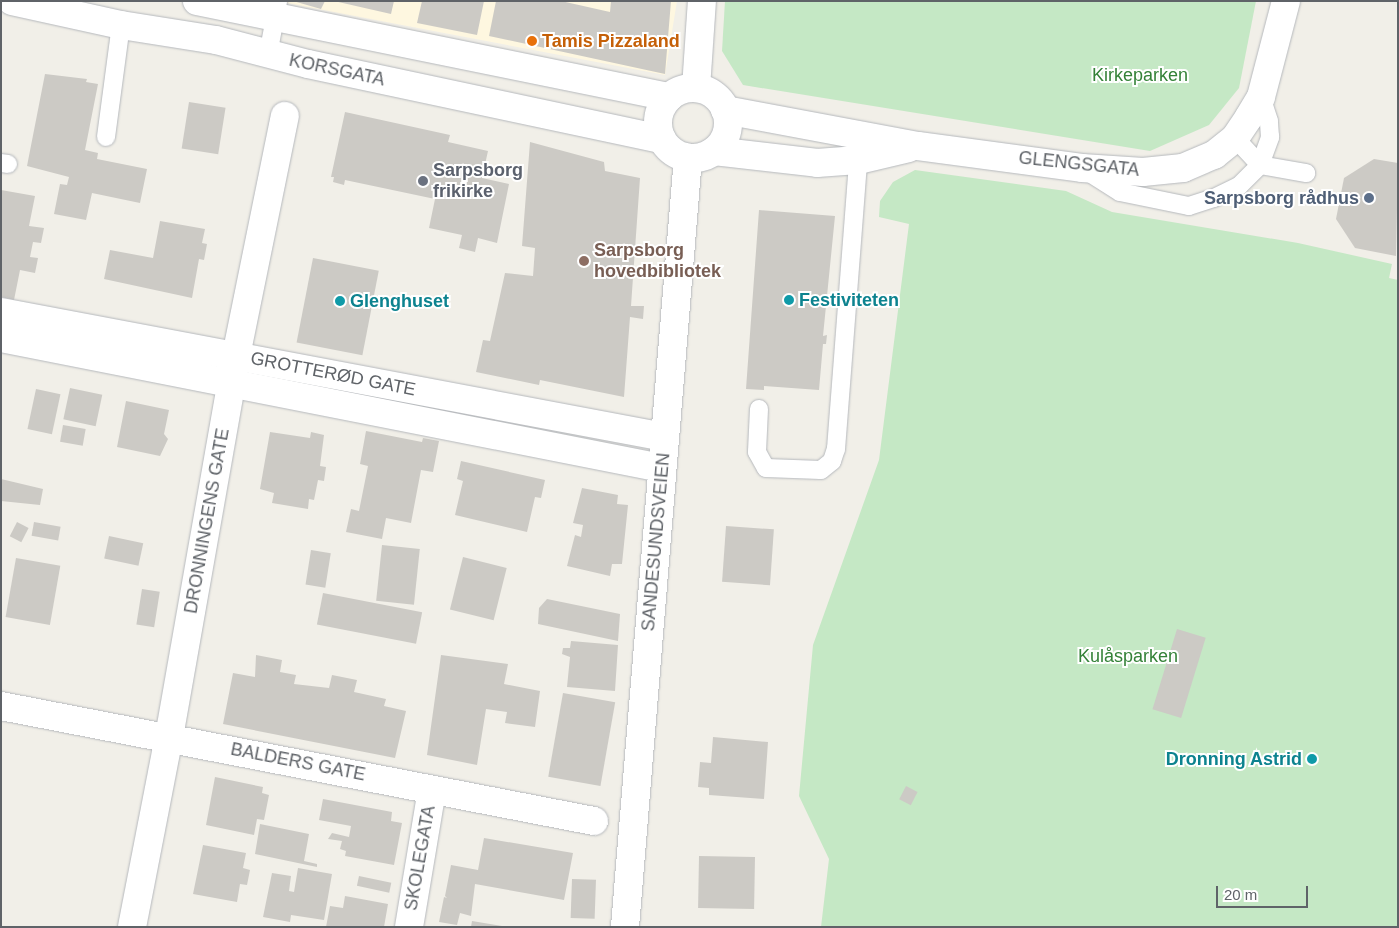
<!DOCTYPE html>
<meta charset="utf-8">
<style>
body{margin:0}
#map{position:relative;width:1399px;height:928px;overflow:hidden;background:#f1efe8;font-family:Arial,sans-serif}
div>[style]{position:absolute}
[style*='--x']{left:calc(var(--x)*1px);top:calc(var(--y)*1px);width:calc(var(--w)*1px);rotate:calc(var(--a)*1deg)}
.commercial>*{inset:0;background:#fef7e0}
.green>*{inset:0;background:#c5e8c5}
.building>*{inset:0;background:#cccac5;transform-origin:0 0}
.roads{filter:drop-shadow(0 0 1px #b5b8bc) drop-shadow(0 0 1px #b5b8bc)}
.service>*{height:18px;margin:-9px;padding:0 9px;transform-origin:9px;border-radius:9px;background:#fff}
.minor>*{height:28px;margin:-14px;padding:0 14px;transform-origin:14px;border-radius:14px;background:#fff}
.tertiary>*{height:28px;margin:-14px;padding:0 14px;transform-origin:14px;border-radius:14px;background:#fff}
.tertiary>.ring{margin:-14px;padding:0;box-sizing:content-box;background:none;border:28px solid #fff;border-radius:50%}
.dots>*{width:14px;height:14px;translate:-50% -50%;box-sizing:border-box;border:2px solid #fff;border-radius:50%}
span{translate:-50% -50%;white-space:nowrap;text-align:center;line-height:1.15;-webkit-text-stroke:4px #fff;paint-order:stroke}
.food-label{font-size:18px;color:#c56008;font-weight:700}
.left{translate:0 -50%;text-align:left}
.street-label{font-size:18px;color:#5f6368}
.park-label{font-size:18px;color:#348238}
.worship-label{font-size:18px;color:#5b616d;font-weight:700}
.service-label{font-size:18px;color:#4e5e75;font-weight:700}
.right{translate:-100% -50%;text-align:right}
.education-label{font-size:18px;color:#785e54;font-weight:700}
.culture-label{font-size:18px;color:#0d838f;font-weight:700}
.frame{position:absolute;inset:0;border:2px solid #5f6368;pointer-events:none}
.scale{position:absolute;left:1216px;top:886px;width:92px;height:22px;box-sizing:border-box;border:2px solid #5f6368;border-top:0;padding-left:6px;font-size:15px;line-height:18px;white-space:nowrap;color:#5f6368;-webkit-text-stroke:4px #fff;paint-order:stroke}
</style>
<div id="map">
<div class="commercial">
<div style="clip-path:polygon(276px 1px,677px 1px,665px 75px)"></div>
</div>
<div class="green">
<div style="clip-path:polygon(725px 1px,1256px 1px,1239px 88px,1209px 125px,1150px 151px,743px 85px,722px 51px)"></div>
<div style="clip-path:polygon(915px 170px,1066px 191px,1112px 212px,1298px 243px,1392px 264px,1389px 278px,1398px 280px,1398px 927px,821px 927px,829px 859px,799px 796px,813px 645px,879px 460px,909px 224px,879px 217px,880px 201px,893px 182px)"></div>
</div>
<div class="building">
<div style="clip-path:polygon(293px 1px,325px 1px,321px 9px)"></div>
<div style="clip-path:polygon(334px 1px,394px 1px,391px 14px)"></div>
<div style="clip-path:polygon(422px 1px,484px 1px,477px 35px,417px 23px)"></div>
<div style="clip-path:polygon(496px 1px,561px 1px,610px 12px,611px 1px,671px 1px,665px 74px,489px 36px)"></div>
<div style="clip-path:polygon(45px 74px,87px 79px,86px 82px,98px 84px,85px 150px,98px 153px,97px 159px,147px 169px,140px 203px,92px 193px,86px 220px,54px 214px,60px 184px,67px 185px,69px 177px,27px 166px)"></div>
<div style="left:189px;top:102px;width:37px;height:47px;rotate:9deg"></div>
<div style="clip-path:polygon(345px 112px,450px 135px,448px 142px,488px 151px,482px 178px,509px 184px,497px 243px,478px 238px,475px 252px,459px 248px,462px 235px,429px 228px,435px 199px,345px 180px,344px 185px,333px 182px,334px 177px,331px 177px)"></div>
<div style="clip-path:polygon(530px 142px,604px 162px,605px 171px,640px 178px,631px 306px,644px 306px,643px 319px,630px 317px,624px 397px,540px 380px,539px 385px,476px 372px,483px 340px,490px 341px,505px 273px,533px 276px,535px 248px,522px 246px)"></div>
<div style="clip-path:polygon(1374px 159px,1398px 163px,1396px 256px,1355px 248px,1336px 219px,1344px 178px)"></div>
<div style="clip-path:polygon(1px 190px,35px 196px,29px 226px,44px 228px,41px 243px,33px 242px,30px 257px,38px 258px,35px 273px,20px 270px,14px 300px,1px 297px)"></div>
<div style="clip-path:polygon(759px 210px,835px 216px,823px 336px,827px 335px,826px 344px,823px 344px,819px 390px,764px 386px,764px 390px,746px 389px)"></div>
<div style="clip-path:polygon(160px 221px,205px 229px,202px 243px,207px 244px,204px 260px,199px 259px,192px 298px,104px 279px,110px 250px,153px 258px)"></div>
<div style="left:313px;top:258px;width:67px;height:86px;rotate:11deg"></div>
<div style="left:70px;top:388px;width:33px;height:32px;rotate:12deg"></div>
<div style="left:36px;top:389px;width:25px;height:41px;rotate:12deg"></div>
<div style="clip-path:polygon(126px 401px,169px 410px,164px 434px,168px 439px,160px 456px,117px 447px)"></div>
<div style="left:63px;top:425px;width:23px;height:17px;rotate:10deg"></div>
<div style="clip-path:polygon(366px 431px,422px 442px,423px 438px,439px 441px,433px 472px,421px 470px,411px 523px,386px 518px,382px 539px,346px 532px,351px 509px,359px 511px,368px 466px,360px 464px)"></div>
<div style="clip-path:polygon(270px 432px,310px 438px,311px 432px,324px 435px,320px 466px,326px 467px,324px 481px,318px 480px,314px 500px,309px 499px,308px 509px,272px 503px,274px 493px,260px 489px)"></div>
<div style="clip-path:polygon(461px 461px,545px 480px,541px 498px,535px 497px,527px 532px,455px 515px,463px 481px,457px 479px)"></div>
<div style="clip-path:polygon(1px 479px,43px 489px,40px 505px,1px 501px)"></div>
<div style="clip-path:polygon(582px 488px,618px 495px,617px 504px,628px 505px,622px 564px,612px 564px,610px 576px,567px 566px,575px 535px,581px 537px,583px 525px,573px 523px)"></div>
<div style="left:17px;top:522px;width:13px;height:16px;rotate:27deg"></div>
<div style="left:34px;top:522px;width:27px;height:14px;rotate:10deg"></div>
<div style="left:726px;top:526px;width:48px;height:56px;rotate:4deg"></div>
<div style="left:109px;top:536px;width:35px;height:23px;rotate:12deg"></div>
<div style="left:382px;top:545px;width:38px;height:56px;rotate:6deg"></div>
<div style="left:311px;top:550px;width:20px;height:35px;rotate:9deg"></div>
<div style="left:463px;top:557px;width:45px;height:54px;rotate:14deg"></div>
<div style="left:16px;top:558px;width:45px;height:60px;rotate:10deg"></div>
<div style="left:142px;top:589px;width:18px;height:36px;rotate:9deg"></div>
<div style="left:323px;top:593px;width:101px;height:32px;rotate:11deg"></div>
<div style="clip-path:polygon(547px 599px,620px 614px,618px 641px,538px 624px,539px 608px)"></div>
<div style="left:1177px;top:629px;width:30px;height:84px;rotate:17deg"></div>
<div style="clip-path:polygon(571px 641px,618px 645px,615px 691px,567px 687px,570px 657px,562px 654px,563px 648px,570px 648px)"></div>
<div style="clip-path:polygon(256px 655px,282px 660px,280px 672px,296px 675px,294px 684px,329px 688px,332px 675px,357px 680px,354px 692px,386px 699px,384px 706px,406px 711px,395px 758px,223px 724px,233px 673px,255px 677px)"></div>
<div style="clip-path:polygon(441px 655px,508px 664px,504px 684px,540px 691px,535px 727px,505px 723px,507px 712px,486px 709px,477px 765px,427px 755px)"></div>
<div style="left:563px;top:693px;width:53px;height:85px;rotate:10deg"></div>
<div style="clip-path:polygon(713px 737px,768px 742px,764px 799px,709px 795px,709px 788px,698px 787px,700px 762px,711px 763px)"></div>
<div style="clip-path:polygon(215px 777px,263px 787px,262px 793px,269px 795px,264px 820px,257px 819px,254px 835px,206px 825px)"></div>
<div style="left:906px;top:786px;width:13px;height:15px;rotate:27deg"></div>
<div style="clip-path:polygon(323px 799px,392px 812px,391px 821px,402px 823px,394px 865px,345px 856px,346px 851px,340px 849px,342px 841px,328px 839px,332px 833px,349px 837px,351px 826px,319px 820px)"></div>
<div style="clip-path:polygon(260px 824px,309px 834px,304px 861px,317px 864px,317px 867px,255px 854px)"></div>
<div style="clip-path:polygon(484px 838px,573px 853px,564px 900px,475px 884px,471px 916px,460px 913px,457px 925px,439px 922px,444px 897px,447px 898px,445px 896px,451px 865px,478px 870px)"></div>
<div style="clip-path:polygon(203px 845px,246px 853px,243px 868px,250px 870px,247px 885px,240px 884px,237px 902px,193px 894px)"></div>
<div style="left:699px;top:856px;width:56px;height:52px;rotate:1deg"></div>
<div style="clip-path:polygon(298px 868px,332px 874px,324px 920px,291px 915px,290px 922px,263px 917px,272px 873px,291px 876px,289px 891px,294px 892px)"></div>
<div style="left:359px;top:876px;width:33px;height:10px;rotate:12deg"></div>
<div style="left:572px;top:879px;width:24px;height:39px;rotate:2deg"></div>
<div style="clip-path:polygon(345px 896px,388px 904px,384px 927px,326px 927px,330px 906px,343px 908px)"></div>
<div style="clip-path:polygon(472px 921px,502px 926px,502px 927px,471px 927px)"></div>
</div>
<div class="roads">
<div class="service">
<div style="--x:268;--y:55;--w:55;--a:-79.5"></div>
<div style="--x:106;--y:137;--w:113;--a:-82.4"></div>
<div style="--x:1235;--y:138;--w:37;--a:47"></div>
<div style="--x:1260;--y:165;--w:47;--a:9.9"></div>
<div style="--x:1;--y:163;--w:7;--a:8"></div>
<div style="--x:1085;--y:170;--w:41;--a:32.2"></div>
<div style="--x:1120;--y:192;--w:70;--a:11.5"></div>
<div style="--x:1189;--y:206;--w:26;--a:-18"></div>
<div style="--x:1214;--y:198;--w:28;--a:-26"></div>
<div style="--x:1239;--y:186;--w:30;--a:-45"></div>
<div style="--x:1260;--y:165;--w:30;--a:-70"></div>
<div style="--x:1270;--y:137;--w:16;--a:-94"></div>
<div style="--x:1269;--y:121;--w:25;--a:-108"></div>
<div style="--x:759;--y:409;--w:43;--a:92.7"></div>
<div style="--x:757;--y:452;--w:18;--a:61"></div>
<div style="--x:766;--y:468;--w:55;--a:2.1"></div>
<div style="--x:821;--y:470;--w:14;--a:-39"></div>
<div style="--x:832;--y:461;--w:13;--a:-72"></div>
<div style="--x:836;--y:449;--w:290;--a:-85.6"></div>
</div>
<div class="minor">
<div style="--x:696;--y:88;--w:87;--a:-86.1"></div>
<div style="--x:1;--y:312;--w:675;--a:10.68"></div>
<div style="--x:1;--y:338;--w:673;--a:11.14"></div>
<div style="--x:1;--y:706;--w:604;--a:10.98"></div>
<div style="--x:132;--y:927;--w:194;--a:-79"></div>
<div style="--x:169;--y:737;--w:387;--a:-80"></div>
<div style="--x:236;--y:356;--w:245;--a:-78.5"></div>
<div style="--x:409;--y:927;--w:139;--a:-80.5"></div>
<div style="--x:625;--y:927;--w:772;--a:-85.32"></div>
</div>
<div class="tertiary">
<div style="--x:12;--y:1;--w:112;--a:12.4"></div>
<div style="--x:121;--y:25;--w:96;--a:9"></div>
<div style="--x:216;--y:40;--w:95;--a:14.6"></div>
<div style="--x:308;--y:64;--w:362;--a:12"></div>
<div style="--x:197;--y:1;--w:482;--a:11.5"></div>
<div class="ring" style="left:658px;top:88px;width:42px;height:42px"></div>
<div style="--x:725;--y:110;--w:196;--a:10.6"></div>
<div style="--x:918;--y:146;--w:165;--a:7.6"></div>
<div style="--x:1082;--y:168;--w:61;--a:3.8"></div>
<div style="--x:1143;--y:172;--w:40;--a:-5.7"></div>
<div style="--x:1183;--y:168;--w:34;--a:-23"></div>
<div style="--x:1214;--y:155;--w:27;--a:-39"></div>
<div style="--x:1235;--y:138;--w:25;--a:-56"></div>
<div style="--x:1249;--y:117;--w:23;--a:-59"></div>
<div style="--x:1261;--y:97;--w:99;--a:-75.4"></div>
<div style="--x:714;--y:151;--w:104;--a:6.6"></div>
<div style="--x:817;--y:163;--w:41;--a:-4.2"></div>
<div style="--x:858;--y:160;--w:52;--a:-13.2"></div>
</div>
</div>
<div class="dots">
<div style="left:532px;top:41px;background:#e8710a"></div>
<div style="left:423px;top:181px;background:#6b7280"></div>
<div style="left:1369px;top:198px;background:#5c6f8a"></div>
<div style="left:584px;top:261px;background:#8d6e63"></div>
<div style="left:789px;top:300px;background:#0f9aa8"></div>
<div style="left:340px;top:301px;background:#0f9aa8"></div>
<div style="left:1312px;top:759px;background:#0f9aa8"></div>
</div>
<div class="food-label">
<span class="left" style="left:542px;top:41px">Tamis Pizzaland</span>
</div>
<div class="street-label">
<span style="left:337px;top:70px;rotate:12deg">KORSGATA</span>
<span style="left:1079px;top:164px;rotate:6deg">GLENGSGATA</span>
<span style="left:333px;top:374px;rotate:11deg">GROTTERØD GATE</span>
<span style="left:207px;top:521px;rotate:-80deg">DRONNINGENS GATE</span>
<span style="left:656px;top:542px;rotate:-85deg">SANDESUNDSVEIEN</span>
<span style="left:298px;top:762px;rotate:11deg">BALDERS GATE</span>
<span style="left:420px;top:858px;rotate:-80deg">SKOLEGATA</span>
</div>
<div class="park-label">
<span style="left:1140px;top:75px">Kirkeparken</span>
<span style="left:1128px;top:656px">Kulåsparken</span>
</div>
<div class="worship-label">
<span class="left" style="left:433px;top:181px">Sarpsborg<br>frikirke</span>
</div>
<div class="service-label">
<span class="right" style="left:1359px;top:198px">Sarpsborg rådhus</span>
</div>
<div class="education-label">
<span class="left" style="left:594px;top:261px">Sarpsborg<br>hovedbibliotek</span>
</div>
<div class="culture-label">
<span class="left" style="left:799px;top:300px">Festiviteten</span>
<span class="left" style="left:350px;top:301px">Glenghuset</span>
<span class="right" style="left:1302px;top:759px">Dronning Astrid</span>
</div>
<div class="frame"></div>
<div class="scale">20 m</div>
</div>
